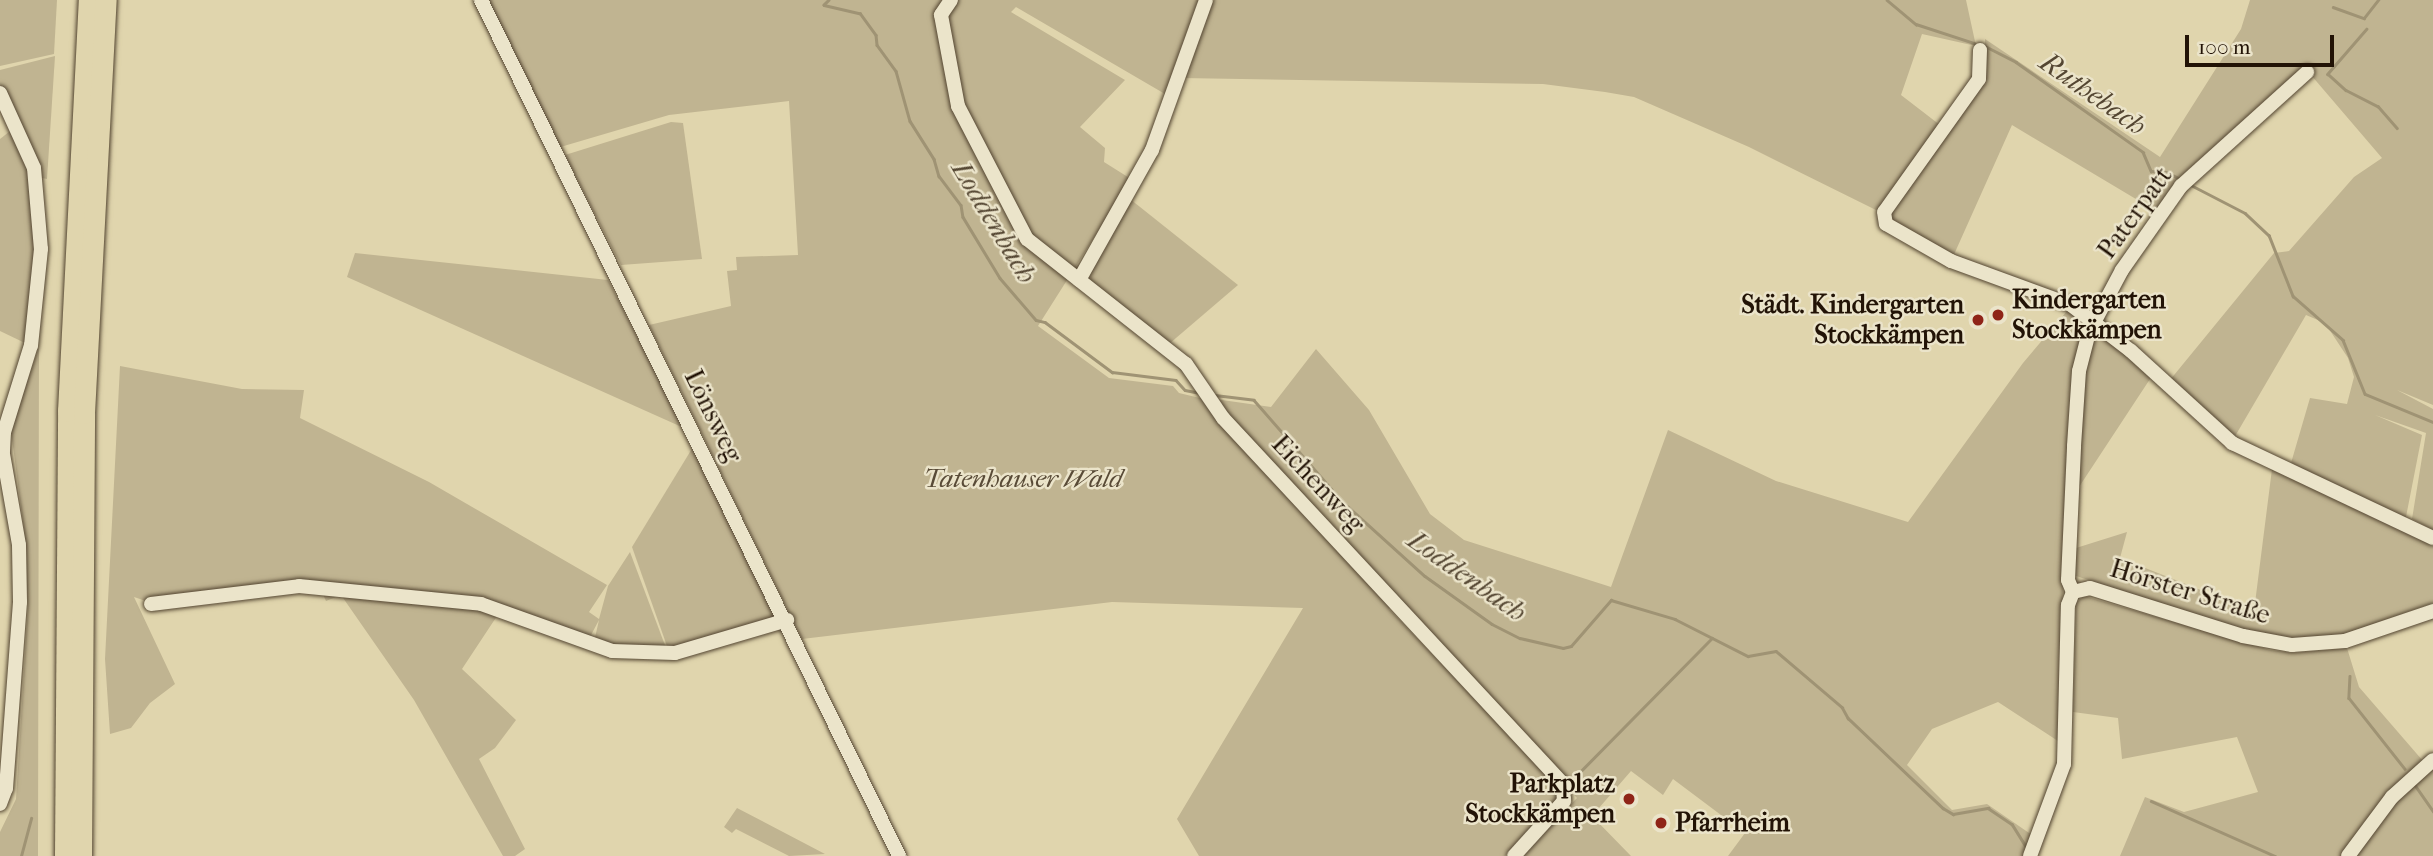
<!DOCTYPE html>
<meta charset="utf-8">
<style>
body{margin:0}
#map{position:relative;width:2433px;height:856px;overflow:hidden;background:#e0d5ad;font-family:"IM FELL French Canon",serif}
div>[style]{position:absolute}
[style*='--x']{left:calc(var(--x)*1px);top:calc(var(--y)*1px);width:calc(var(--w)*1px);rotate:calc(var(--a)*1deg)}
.green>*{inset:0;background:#c0b491}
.stream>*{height:2.5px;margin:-1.25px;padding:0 1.25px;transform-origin:1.25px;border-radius:1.25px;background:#9f9374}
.roads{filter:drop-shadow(0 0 2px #524430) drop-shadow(0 0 2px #524430)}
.minor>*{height:14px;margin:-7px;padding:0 7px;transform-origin:7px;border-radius:7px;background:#ebe4ca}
.highway>*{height:21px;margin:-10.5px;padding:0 10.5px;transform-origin:10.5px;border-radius:10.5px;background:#e0d5ad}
.dots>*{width:19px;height:19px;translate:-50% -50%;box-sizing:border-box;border:4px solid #ebe4ca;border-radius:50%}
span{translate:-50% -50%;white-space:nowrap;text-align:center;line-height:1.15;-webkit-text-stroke:5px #ebe4ca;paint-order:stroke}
.street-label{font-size:26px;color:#221306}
.poi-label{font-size:26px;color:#221306;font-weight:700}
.left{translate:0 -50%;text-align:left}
.right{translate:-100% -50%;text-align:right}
.park-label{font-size:26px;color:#594b37;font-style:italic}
.water-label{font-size:28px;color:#544632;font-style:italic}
.scale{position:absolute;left:2185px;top:35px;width:149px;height:32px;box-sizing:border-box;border:4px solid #221306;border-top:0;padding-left:9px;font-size:21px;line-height:24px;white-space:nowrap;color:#221306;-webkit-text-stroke:5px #ebe4ca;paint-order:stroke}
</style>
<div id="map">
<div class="green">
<div style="clip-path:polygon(0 0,57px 0,54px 54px,0 66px)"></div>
<div style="clip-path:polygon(488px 0,1201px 0,1165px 94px,1016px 7px,1011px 12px,1125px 80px,1080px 127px,1105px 148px,1104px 162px,1131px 179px,1038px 326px,1109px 378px,1173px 386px,1179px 393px,1204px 399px,1393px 605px,1389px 609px,1556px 784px,1556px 802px,1505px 856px,1199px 856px,1177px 819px,1303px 608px,1112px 602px,802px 639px,649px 325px,731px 306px,727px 271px,737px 270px,736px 257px,798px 255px,789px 101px,669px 115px,557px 148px)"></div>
<div style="clip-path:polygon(1210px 0,1966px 0,1976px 46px,1922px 34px,1901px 95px,1940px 125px,1878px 211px,1749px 147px,1634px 97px,1605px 92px,1543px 84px,1181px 78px)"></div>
<div style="clip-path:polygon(2250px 0,2433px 0,2433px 405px,2397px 390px,2433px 409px,2433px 530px,2412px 519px,2426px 433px,2375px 415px,2422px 435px,2405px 522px,2291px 463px,2310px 398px,2347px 404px,2354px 377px,2348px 358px,2325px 323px,2306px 315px,2234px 438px,2170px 380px,2274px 253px,2289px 251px,2354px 177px,2382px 158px,2305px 68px,2182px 175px,2156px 211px,2012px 125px,1952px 259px,1890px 221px,1889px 212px,1984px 82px,1985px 39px,2160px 157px,2241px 29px)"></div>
<div style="clip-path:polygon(55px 56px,47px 179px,42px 178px,0 84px,0 70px)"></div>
<div style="clip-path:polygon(671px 122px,683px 123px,702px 259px,621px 265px,565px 155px)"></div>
<div style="clip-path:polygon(14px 128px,33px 190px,36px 248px,25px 343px,0 331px,0 139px)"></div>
<div style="clip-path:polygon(1130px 199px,1238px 285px,1169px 344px,1091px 284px,1090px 273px)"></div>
<div style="clip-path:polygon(355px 253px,608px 280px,684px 428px,347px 277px)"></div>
<div style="clip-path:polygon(2067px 311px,2085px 320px,2152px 376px,2077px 490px,2076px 548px,2127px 532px,2120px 558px,2254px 611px,2272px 469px,2433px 544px,2433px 603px,2344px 634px,2291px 639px,2245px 630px,2076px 576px,2063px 583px,2058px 741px,1998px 702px,1932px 729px,1907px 765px,1952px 810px,1987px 804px,2032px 835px,2025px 856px,1728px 856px,1745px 833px,1673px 779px,1663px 795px,1631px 771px,1592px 816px,1631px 856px,1520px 856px,1577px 798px,1215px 399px,1271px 407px,1316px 349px,1369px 410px,1430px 514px,1464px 540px,1611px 587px,1668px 430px,1776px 481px,1908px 522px,2023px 363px)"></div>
<div style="clip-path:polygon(39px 346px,38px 856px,0 856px,0 832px,16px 799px,28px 607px,24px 530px,11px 431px)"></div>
<div style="clip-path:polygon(120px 366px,242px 389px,304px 390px,300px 418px,429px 482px,607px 585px,589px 612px,599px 619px,608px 586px,630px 552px,666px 648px,613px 648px,594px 642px,599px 620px,590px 637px,499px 613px,462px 669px,516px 720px,495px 748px,479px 759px,525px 849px,515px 856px,503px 856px,414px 700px,341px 595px,326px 601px,321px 590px,300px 585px,149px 602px,134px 597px,175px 684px,150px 703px,131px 728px,110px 734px,105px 659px)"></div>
<div style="clip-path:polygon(693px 447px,779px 620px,668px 649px,632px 547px)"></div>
<div style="clip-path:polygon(2084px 596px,2270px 650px,2293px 653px,2347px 648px,2359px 687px,2423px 761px,2363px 823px,2343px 856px,2120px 856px,2145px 797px,2184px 812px,2258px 792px,2237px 737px,2122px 759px,2118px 718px,2073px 712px,2076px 603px)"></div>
<div style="clip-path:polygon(2433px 767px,2433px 856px,2352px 856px,2370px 827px)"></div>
<div style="clip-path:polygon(737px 808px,825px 854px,789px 856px,736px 829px,732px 833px,724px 827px)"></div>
</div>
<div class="stream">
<div style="--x:829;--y:0;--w:7;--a:135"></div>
<div style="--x:824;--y:5;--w:37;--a:13"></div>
<div style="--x:860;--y:13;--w:27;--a:54"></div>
<div style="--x:876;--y:35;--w:10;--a:84"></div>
<div style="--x:877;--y:45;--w:32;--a:54"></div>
<div style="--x:896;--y:71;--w:52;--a:74.4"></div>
<div style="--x:910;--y:121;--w:45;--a:57.7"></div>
<div style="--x:934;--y:159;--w:18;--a:74"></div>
<div style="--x:939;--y:176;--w:36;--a:53"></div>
<div style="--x:961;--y:205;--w:12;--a:81"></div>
<div style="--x:963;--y:217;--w:71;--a:58.8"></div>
<div style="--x:1000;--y:278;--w:55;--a:49.4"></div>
<div style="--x:1036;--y:320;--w:9;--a:13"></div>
<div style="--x:1045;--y:322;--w:84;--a:36.7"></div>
<div style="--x:1112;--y:372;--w:64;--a:7.1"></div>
<div style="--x:1176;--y:380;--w:13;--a:48"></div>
<div style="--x:1185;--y:390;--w:15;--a:11"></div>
<div style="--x:1887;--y:0;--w:38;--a:40"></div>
<div style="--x:1916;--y:24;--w:61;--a:18.1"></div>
<div style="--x:2333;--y:7;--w:33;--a:20"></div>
<div style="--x:2364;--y:18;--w:23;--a:-52"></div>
<div style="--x:2367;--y:29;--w:60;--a:130.9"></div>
<div style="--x:2328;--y:74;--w:24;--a:42"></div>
<div style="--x:2346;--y:90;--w:36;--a:27"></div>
<div style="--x:2378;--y:106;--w:29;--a:49"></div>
<div style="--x:1985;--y:46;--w:35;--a:27"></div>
<div style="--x:2016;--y:62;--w:156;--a:35.3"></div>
<div style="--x:2143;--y:152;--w:21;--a:67"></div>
<div style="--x:2151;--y:171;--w:16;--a:4"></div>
<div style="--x:2167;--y:172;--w:17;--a:28"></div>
<div style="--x:2191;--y:185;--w:61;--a:27.4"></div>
<div style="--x:2245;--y:213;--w:33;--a:43"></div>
<div style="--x:2269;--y:235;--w:66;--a:68.5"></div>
<div style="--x:2293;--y:296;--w:67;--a:41.3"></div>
<div style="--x:2343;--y:340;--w:58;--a:67.8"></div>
<div style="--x:2365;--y:394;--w:74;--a:22.4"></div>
<div style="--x:1215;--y:395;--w:39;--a:7"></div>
<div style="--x:1254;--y:400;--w:135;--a:48.9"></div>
<div style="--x:1343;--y:502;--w:110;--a:42.1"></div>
<div style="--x:1425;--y:576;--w:82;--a:35.6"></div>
<div style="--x:1492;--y:624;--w:31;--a:27"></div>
<div style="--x:1520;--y:638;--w:44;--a:13.1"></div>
<div style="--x:1563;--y:648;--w:8;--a:-14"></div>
<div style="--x:1571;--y:646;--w:61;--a:-49"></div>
<div style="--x:1611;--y:600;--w:67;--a:16.5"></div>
<div style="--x:1675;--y:619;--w:82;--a:26.9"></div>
<div style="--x:1748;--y:656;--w:28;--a:-10"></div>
<div style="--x:1776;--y:651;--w:87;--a:40.3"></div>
<div style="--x:1842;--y:707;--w:13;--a:61"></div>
<div style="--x:1848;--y:718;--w:131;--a:43.5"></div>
<div style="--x:1943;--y:808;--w:12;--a:31"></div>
<div style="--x:1953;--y:814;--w:36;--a:-10"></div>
<div style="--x:1988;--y:808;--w:29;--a:34"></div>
<div style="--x:2012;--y:824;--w:26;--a:58"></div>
<div style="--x:2350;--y:676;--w:22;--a:93"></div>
<div style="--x:2349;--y:698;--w:90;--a:51.7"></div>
<div style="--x:1550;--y:779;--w:9;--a:58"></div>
<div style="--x:1570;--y:782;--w:202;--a:-45.4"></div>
<div style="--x:2415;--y:785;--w:32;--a:55"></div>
<div style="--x:2151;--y:801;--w:136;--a:23.9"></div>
<div style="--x:21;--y:856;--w:39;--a:-75"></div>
</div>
<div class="roads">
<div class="minor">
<div style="--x:481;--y:0;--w:953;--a:63.97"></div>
<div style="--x:951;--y:0;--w:18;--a:124"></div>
<div style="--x:941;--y:15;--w:93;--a:79.4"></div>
<div style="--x:958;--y:106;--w:150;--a:62.6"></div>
<div style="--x:1027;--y:239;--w:202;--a:38.2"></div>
<div style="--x:1186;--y:364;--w:65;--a:55.6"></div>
<div style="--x:1223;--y:418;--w:500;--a:47.1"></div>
<div style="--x:1563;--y:784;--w:17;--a:87"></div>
<div style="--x:1564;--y:801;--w:74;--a:132.3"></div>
<div style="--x:1980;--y:50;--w:29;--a:92"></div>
<div style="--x:1979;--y:79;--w:163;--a:125.5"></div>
<div style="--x:1884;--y:212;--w:12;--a:81"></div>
<div style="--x:1886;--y:224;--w:75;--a:29.6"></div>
<div style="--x:1951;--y:261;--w:128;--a:20.1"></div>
<div style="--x:2071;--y:305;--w:76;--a:37.5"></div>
<div style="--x:2131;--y:351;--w:137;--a:42.3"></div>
<div style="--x:2232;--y:443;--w:222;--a:25.3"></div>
<div style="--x:0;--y:93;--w:82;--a:65.6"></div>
<div style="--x:34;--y:168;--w:81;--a:85.1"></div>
<div style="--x:41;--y:249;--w:97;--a:95.9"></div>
<div style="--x:31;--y:345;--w:91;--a:107.2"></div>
<div style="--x:4;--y:432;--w:22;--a:93"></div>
<div style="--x:3;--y:454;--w:92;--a:80"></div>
<div style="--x:19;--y:545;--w:57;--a:89"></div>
<div style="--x:20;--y:602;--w:187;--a:94.3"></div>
<div style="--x:6;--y:788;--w:17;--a:111"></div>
<div style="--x:1079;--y:280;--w:149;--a:-60.7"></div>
<div style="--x:1152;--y:150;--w:159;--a:-70.2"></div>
<div style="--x:2073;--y:592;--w:13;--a:-113"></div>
<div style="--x:2068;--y:580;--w:134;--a:-87.4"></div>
<div style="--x:2074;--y:446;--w:75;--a:-86.2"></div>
<div style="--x:2079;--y:371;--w:40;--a:-75.6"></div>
<div style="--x:2089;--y:332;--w:70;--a:-62"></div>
<div style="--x:2122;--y:270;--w:103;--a:-54.9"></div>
<div style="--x:2181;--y:186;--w:170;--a:-42.1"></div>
<div style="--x:151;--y:604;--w:149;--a:-6.9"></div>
<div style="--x:299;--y:586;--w:183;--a:5.6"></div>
<div style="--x:481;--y:604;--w:139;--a:19.7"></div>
<div style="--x:612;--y:651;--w:63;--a:1.8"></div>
<div style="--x:675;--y:653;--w:117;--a:-16.4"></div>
<div style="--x:2030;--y:856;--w:98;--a:-69.7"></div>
<div style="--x:2064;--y:764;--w:159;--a:-88.6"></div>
<div style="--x:2068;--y:605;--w:14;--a:-69"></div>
<div style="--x:2073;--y:592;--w:17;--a:-13"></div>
<div style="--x:2090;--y:588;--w:160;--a:17.4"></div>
<div style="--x:2243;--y:636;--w:50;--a:10.4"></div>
<div style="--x:2292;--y:645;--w:53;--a:-4.3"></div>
<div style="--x:2345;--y:641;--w:93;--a:-18.8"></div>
<div style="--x:2348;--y:856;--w:74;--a:-53.3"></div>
<div style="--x:2392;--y:797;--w:55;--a:-42.1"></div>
</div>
<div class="highway">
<div style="--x:65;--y:856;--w:445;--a:-89.6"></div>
<div style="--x:68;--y:411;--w:412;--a:-87.1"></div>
<div style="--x:81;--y:856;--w:443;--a:-89.6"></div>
<div style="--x:84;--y:413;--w:414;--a:-87"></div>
</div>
</div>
<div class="dots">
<div style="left:1998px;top:315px;background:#8f2418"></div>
<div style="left:1978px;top:320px;background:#8f2418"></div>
<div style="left:1629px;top:799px;background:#8f2418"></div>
<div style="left:1661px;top:823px;background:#8f2418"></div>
</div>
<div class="street-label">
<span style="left:2135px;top:213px;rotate:-54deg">Paterpatt</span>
<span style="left:713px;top:416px;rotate:64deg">Lönsweg</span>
<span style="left:1318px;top:484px;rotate:47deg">Eichenweg</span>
<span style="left:2190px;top:592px;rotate:17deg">Hörster Straße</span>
</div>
<div class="poi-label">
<span class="left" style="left:2012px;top:315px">Kindergarten<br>Stockkämpen</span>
<span class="right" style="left:1964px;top:320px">Städt. Kindergarten<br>Stockkämpen</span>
<span class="right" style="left:1615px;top:799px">Parkplatz<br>Stockkämpen</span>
<span class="left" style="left:1675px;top:823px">Pfarrheim</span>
</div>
<div class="park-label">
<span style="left:1023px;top:479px">Tatenhauser Wald</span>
</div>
<div class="water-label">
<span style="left:2093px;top:94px;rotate:35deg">Ruthebach</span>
<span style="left:994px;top:222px;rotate:59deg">Loddenbach</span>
<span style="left:1467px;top:576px;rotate:35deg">Loddenbach</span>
</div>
<div class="scale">100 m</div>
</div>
